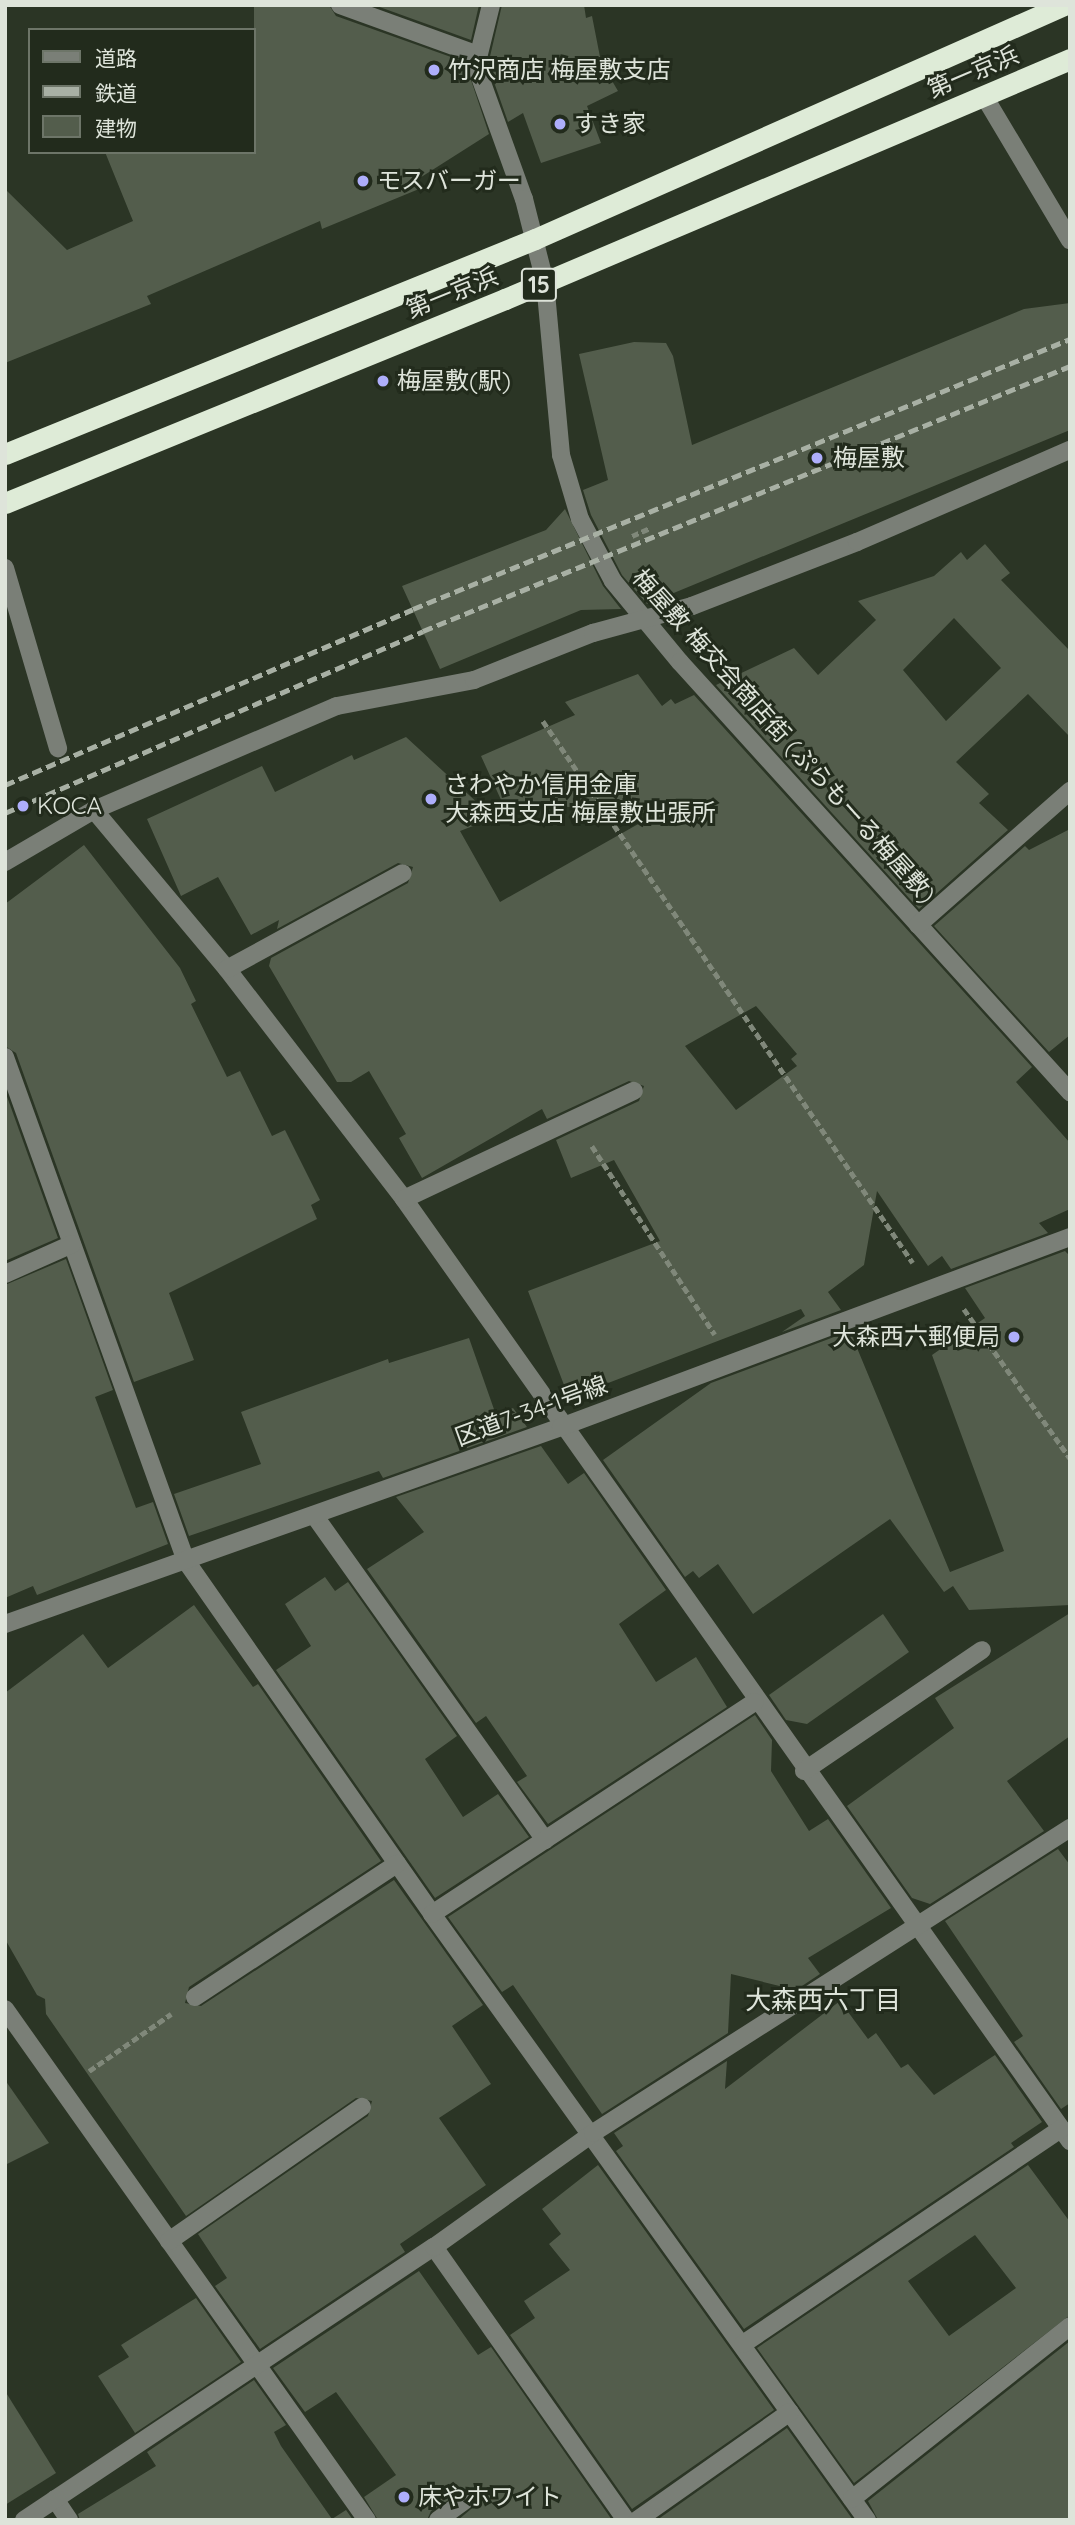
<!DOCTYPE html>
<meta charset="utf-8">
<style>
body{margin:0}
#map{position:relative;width:1075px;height:2525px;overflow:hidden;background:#2b3525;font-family:Quicksand,"Noto Sans JP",sans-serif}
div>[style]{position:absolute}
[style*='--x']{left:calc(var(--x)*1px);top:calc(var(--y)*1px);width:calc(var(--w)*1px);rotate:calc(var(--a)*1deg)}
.building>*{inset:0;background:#535d4c}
.path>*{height:4.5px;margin-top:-2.25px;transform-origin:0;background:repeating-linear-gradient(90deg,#80887a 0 7px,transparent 0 10.5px)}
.minor>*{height:18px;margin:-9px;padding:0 9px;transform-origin:9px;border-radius:9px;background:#7a7f77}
.highway>*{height:21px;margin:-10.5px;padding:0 10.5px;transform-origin:10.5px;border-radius:10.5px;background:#deebd7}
.rail>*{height:5px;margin-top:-2.5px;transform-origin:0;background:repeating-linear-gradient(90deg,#a8b0a4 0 10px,transparent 0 15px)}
.dots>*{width:19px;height:19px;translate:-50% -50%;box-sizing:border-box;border:4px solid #222b1c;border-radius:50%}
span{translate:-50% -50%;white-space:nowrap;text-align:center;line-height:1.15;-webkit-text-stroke:6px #222b1c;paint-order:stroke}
.shield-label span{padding:2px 5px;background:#222b1c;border:2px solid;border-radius:5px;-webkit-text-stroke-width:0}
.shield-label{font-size:23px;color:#dee4da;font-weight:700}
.poi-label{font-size:24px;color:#dee4da}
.left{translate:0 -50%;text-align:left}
.right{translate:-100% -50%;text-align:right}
.street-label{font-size:24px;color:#dee4da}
.neighbourhood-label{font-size:26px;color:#dee4da}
.frame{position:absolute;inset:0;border:7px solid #dee4da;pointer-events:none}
.legend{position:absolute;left:28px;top:28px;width:228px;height:126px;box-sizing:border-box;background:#222b1c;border:2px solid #6d7568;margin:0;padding:9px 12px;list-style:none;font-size:21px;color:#dee4da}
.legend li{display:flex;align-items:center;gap:14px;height:35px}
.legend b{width:35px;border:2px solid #6d7568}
</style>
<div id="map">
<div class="building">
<div style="clip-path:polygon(254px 5px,329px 5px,336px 16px,465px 62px,489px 134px,415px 181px,419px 189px,322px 229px,320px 221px,147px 296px,151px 304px,5px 363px,5px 189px,67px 250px,133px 221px,105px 152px,254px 152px)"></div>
<div style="clip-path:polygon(374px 5px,479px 5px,471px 40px)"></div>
<div style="clip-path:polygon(502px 5px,584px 5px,586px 18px,592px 16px,601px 62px,618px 91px,587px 106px,601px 143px,541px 163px,523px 113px,508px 122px,488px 65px)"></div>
<div style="clip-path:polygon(1070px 303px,1070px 430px,647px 604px,622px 575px,591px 515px,583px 490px,608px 480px,579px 354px,634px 342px,666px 343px,673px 356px,692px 445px,1024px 309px)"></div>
<div style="clip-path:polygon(565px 509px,603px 586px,621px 609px,581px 610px,440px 669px,402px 586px,546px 530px)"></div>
<div style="clip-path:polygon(evenodd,985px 544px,1010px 573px,1001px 580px,1070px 651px,1070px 737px,1028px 694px,956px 762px,989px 794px,979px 803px,1008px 830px,919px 909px,716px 685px,794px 648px,818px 675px,876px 620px,858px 601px,934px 576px,961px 552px,967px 560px,985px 544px,954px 618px,1001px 668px,946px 721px,903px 670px,954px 618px)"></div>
<div style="clip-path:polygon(evenodd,638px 674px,662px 706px,671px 699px,675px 704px,694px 695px,1032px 1067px,1016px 1082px,1070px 1143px,1070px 1209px,1039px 1223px,1048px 1233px,951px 1269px,942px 1256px,928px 1266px,877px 1191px,864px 1265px,828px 1292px,841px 1310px,782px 1332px,805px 1316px,801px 1309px,569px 1398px,528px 1291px,660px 1241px,614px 1160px,571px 1178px,556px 1140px,639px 1101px,644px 1086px,629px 1081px,547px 1119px,542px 1109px,422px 1178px,399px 1138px,406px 1134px,369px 1071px,351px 1082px,337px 1082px,269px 966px,271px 958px,408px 883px,413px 867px,398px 863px,277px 929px,279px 920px,251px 935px,218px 877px,181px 896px,147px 819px,262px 766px,275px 792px,352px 755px,354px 760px,406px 737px,494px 818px,460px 831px,500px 902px,656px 814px,532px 804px,507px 813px,481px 756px,575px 715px,565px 702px,638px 674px,756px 1006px,797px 1054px,791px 1059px,797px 1066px,736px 1110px,685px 1046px,756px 1006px)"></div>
<div style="clip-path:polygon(1070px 829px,1070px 1035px,1049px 1052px,934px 926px,1025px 846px,1029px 850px)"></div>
<div style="clip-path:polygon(84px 845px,180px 968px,196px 1001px,191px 1004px,227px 1077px,240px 1071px,272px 1136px,285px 1130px,320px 1200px,311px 1205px,317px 1219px,169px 1293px,194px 1360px,134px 1382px,16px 1053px,5px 1046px,5px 904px)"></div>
<div style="clip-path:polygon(5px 1091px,58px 1238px,5px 1261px)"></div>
<div style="clip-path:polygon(1065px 1251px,1070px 1256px,1070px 1605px,969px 1610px,953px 1586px,944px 1592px,890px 1519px,753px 1614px,718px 1564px,699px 1578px,693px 1571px,685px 1577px,603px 1460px,711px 1383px,850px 1331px,950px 1572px,1004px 1551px,932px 1355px,985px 1318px,965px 1288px)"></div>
<div style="clip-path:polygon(66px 1259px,113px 1390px,95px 1397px,136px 1508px,153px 1502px,168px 1544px,37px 1595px,33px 1586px,5px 1598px,5px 1285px)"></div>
<div style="clip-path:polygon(469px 1338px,496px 1415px,513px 1408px,527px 1427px,383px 1478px,379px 1471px,189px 1536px,174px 1494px,261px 1464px,241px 1412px,388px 1359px,389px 1363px)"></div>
<div style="clip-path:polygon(541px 1446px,568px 1484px,584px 1473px,666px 1590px,619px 1624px,656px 1682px,696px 1657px,727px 1707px,548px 1824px,517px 1782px,527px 1776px,486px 1716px,476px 1723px,367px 1569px,424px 1532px,396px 1497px)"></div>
<div style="clip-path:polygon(325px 1577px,335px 1591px,348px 1582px,457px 1736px,425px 1759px,463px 1817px,498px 1794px,529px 1837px,435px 1898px,276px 1670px,311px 1646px,285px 1604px)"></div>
<div style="clip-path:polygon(194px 1605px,253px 1687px,258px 1684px,381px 1861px,189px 1987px,185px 2003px,201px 2006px,394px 1880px,483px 2005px,452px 2026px,491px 2084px,439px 2118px,486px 2185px,400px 2244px,405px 2252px,260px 2349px,215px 2286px,227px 2278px,198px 2234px,368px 2116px,372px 2101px,356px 2098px,186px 2216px,46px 2014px,45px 1999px,37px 1995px,5px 1939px,5px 1693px,83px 1634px,108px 1668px)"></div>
<div style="clip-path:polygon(1070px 1613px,1070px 1736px,1007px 1781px,1044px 1831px,930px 1904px,912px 1898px,847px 1806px,954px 1728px,935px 1698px)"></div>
<div style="clip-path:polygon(883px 1614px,909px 1652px,807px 1724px,786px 1720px,769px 1695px)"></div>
<div style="clip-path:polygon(755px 1715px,772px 1740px,771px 1771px,809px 1831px,828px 1819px,891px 1908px,808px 1958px,820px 1974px,796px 1990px,731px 1974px,728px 2033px,602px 2114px,513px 1985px,502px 1992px,448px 1917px)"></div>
<div style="clip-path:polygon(1058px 1849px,1070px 1865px,1070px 2103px,1061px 2109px,1014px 2042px,1023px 2036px,945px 1921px)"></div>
<div style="clip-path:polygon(840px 2001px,868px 2039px,876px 2033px,901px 2068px,908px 2064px,934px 2095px,995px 2055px,1042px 2122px,1011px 2143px,1014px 2147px,744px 2329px,616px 2151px,623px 2146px,614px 2133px,727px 2061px,725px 2089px)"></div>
<div style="clip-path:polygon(5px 2080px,49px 2143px,5px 2165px)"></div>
<div style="clip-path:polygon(598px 2165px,774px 2410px,632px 2509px,510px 2335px,535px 2318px,524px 2301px,570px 2270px,549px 2244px,561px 2234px,542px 2209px)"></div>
<div style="clip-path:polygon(evenodd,1028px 2165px,1070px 2222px,1070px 2315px,854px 2483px,757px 2348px,1028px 2165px,975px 2235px,1016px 2288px,949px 2336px,908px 2281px,975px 2235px)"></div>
<div style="clip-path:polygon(419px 2271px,478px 2355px,491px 2347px,612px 2520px,458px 2520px,477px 2504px,475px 2493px,466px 2489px,431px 2511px,427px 2520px,378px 2520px,364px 2497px,396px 2475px,336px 2392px,305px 2412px,273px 2368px)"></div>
<div style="clip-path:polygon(196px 2298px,241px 2362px,135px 2433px,98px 2376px,129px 2357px,121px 2345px)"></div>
<div style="clip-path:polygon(1070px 2341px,1070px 2520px,878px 2520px,868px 2501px)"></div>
<div style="clip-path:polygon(254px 2380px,286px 2425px,274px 2432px,281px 2446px,332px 2519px,346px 2510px,353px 2520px,80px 2520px,78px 2514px,156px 2466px,147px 2452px)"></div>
<div style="clip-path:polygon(5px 2391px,56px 2473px,5px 2505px)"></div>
<div style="clip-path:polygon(787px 2428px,853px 2520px,657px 2520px)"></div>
</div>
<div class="path">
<div style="--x:632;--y:536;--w:20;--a:-24"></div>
<div style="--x:543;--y:721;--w:656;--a:55.68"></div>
<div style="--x:592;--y:1146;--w:225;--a:56.9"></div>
<div style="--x:964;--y:1309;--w:183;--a:54.6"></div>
<div style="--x:89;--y:2071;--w:100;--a:-34.8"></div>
</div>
<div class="minor">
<div style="--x:340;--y:5;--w:147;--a:19.9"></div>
<div style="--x:491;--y:5;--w:63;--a:103.8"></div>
<div style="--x:476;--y:66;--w:141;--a:70.2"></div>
<div style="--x:524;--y:199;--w:86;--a:75.8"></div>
<div style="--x:545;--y:282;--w:174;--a:84.7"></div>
<div style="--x:561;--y:455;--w:67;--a:73.5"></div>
<div style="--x:580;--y:519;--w:70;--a:62"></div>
<div style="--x:613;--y:581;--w:105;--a:50.4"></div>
<div style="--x:680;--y:662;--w:581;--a:47.79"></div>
<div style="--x:984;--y:96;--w:168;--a:59.2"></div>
<div style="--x:5;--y:568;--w:188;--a:73.6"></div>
<div style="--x:94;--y:810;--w:207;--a:50.1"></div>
<div style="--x:227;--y:969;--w:290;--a:52.4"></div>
<div style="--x:404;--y:1199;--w:1154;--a:54.74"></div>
<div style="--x:5;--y:862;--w:103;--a:-30.3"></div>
<div style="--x:94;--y:810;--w:264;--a:-23.2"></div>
<div style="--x:337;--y:706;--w:139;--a:-10.7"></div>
<div style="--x:474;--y:680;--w:128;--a:-21.6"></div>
<div style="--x:593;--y:633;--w:103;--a:-15.3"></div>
<div style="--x:692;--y:606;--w:177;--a:-21.2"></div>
<div style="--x:857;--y:542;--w:232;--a:-23.4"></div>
<div style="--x:918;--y:925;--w:203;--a:-41.4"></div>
<div style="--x:227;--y:969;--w:200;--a:-28.6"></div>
<div style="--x:5;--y:1057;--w:536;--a:70.25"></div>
<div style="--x:186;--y:1561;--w:430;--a:55.1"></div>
<div style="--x:432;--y:1914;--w:746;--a:54.33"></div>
<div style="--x:404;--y:1199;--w:254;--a:-25.2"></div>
<div style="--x:5;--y:1274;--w:73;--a:-24.1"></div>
<div style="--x:314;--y:1515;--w:399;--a:54.6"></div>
<div style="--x:5;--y:1624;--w:590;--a:-19.51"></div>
<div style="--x:561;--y:1427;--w:543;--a:-20.47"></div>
<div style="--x:804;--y:1771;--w:215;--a:-34.2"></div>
<div style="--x:432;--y:1914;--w:386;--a:-33.3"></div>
<div style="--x:195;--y:1997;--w:242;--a:-33.4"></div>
<div style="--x:5;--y:2009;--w:626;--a:54.69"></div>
<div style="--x:169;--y:2241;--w:235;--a:-34.8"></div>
<div style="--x:434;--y:2247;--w:334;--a:54.9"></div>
<div style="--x:743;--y:2344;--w:384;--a:-34.1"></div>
<div style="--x:55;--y:2499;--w:25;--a:56"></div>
<div style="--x:852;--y:2499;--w:278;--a:-38.4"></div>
<div style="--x:24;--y:2520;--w:493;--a:-33.7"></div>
<div style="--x:434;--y:2247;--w:196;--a:-35.6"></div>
<div style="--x:593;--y:2133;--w:566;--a:-32.6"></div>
<div style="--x:438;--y:2520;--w:34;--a:-36"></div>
<div style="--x:637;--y:2520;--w:187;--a:-35.2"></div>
</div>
<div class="highway">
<div style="--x:5;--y:454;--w:572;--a:-22.08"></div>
<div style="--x:535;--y:239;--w:578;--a:-23.86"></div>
<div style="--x:5;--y:503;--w:540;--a:-22.2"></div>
<div style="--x:505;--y:299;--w:614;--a:-23.01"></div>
</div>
<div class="rail">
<div style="--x:5;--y:785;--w:444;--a:-23.3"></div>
<div style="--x:413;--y:609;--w:710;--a:-22.34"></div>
<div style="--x:5;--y:813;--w:456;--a:-23.5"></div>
<div style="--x:423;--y:631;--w:699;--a:-22.27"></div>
</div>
<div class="dots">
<div style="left:434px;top:70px;background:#aeaefb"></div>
<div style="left:560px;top:124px;background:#aeaefb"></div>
<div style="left:363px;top:181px;background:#aeaefb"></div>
<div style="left:383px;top:381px;background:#aeaefb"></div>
<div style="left:817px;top:458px;background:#aeaefb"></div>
<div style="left:431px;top:799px;background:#aeaefb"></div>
<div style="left:23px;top:806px;background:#aeaefb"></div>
<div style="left:1014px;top:1337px;background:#aeaefb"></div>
<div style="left:404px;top:2497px;background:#aeaefb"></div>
</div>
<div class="shield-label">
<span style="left:539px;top:285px">15</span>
</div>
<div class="poi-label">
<span class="left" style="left:448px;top:70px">竹沢商店 梅屋敷支店</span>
<span class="left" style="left:574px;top:124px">すき家</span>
<span class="left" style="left:377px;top:181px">モスバーガー</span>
<span class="left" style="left:397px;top:381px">梅屋敷(駅)</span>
<span class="left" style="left:833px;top:458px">梅屋敷</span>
<span class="left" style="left:445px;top:799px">さわやか信用金庫<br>大森西支店 梅屋敷出張所</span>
<span class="left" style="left:37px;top:806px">KOCA</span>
<span class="right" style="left:1000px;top:1337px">大森西六郵便局</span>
<span class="left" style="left:418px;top:2497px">床やホワイト</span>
</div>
<div class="street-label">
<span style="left:973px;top:72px;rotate:-23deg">第一京浜</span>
<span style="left:452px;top:293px;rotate:-22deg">第一京浜</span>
<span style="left:784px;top:736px;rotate:48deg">梅屋敷 梅交会商店街 (ぷらもーる梅屋敷)</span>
<span style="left:531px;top:1411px;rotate:-20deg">区道7-34-1号線</span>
</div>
<div class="neighbourhood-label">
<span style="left:823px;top:2000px">大森西六丁目</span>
</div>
<div class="frame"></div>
<ul class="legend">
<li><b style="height:9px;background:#7a7f77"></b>道路</li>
<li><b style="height:9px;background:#a8b0a4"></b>鉄道</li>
<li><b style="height:19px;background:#535d4c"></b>建物</li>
</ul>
</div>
